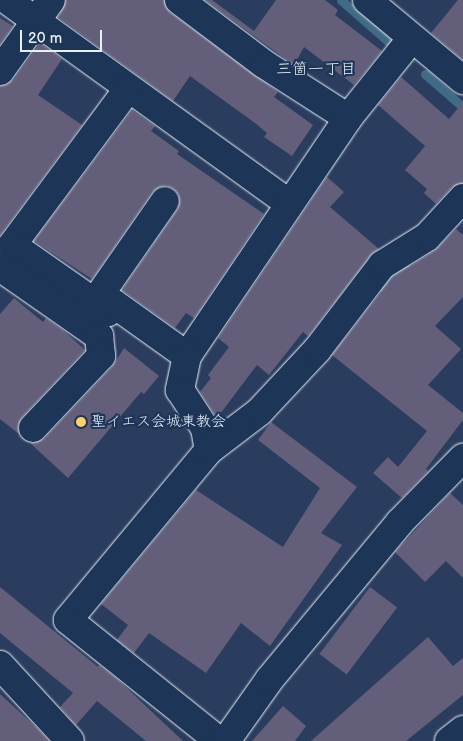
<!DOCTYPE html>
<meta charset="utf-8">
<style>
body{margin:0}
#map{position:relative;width:463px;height:741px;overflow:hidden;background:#2b3d5e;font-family:"Balsamiq Sans","Klee One",sans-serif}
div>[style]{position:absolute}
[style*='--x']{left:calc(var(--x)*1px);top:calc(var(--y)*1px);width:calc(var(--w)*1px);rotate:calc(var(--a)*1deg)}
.stream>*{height:9px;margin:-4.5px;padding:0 4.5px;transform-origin:4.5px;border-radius:4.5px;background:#406b86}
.building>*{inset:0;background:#635f7b;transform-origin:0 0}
.roads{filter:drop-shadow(0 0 1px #e8f1f8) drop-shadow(0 0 1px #e8f1f8)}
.minor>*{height:28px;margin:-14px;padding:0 14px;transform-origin:14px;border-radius:14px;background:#1d3557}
.dots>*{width:14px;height:14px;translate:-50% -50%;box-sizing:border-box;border:2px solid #1d3557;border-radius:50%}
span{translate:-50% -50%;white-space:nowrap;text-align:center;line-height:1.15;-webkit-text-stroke:4.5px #1d3557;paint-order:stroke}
.poi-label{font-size:15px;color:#e8f1f8}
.left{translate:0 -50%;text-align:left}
.neighbourhood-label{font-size:16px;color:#e8f1f8}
.scale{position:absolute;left:20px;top:30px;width:82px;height:22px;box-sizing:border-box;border:2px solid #e8f1f8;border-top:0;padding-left:6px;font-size:15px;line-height:18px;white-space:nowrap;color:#e8f1f8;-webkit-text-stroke:4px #1d3557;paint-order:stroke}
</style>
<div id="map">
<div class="stream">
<div style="--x:341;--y:0;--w:65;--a:41.3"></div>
<div style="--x:425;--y:74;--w:50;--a:41"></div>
<div style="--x:381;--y:287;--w:32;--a:-41"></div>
</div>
<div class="building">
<div style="clip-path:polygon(66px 0,164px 0,170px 12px,278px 92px,274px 97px,313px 125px,292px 156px,264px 137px,267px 133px,255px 123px,190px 76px,173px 101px,58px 17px)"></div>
<div style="clip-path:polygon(205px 0,212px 0,254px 31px,276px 0,325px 0,338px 10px,335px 15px,382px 51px,354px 85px,304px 47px,294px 65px)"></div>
<div style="clip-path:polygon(458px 0,463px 0,463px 60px,431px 33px)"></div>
<div style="clip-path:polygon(0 18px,13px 26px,0 44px)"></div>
<div style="clip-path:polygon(40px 43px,62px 59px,38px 95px,82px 125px,0 235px,0 86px,13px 80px)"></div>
<div style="clip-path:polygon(401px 77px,449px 119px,463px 102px,463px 183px,452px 187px,436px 204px,424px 193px,427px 189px,405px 170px,425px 146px,378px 105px)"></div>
<div style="clip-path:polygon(132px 110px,155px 126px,151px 131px,179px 151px,177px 154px,264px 214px,194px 318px,186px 313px,175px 328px,122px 290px,178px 209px,179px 195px,173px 188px,166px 185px,152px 192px,92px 279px,34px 241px)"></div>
<div style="clip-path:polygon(327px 177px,344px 192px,330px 207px,379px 249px,370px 256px,308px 336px,303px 332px,269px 375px,257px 365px,217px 418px,200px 392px,211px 378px,208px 375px,229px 347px,218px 338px)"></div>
<div style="clip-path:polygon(456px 229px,463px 235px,463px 297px,435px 326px,461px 349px,428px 385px,463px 413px,463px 420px,426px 469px,428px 471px,402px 498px,373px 473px,388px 457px,398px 467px,427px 431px,332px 355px,393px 277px,435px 250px)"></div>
<div style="clip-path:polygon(14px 298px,43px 322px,46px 318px,63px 330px,85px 350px,22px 417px,18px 425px,19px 434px,0 419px,0 314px)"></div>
<div style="clip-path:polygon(124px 348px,159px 376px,144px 394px,141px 392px,68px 478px,30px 443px,44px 439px,112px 367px)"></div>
<div style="clip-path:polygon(271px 422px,357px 487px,321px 533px,342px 545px,270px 646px,241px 623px,206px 673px,149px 633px,134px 653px,117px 640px,128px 625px,101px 604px,196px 490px,283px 547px,320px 488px,258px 440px)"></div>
<div style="clip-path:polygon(450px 493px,463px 505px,463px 578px,446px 561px,425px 582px,395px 552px)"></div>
<div style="clip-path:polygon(0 587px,98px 667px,99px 665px,116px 678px,183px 741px,146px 741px,97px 701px,76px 725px,60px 707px,73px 693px,0 633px)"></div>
<div style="left:370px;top:587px;width:34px;height:84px;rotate:37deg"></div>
<div style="clip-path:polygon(428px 637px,453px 666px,463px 658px,463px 695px,406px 741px,311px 741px)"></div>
<div style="clip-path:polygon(0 694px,37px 728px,49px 741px,0 741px)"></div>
<div style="clip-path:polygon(283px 706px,306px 726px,295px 741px,252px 741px)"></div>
</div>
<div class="roads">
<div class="minor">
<div style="--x:7;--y:0;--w:347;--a:35.8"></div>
<div style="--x:179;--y:0;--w:106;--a:37"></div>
<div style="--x:264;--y:64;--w:100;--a:32.7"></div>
<div style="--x:367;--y:0;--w:125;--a:39.8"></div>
<div style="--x:0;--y:71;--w:87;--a:-54.3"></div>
<div style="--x:128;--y:89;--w:194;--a:126.6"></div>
<div style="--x:12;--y:245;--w:117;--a:34.9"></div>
<div style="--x:108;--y:312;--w:10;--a:-61"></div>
<div style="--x:113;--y:303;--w:91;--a:35.6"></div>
<div style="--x:187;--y:356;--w:287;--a:-55.9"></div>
<div style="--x:348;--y:118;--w:102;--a:-51.3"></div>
<div style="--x:0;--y:267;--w:121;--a:34.9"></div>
<div style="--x:99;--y:336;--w:20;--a:84"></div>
<div style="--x:101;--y:356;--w:99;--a:133.4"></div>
<div style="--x:94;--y:303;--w:124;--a:-55.2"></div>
<div style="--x:187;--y:356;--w:35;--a:102"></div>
<div style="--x:180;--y:390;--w:45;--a:56.7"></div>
<div style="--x:205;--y:428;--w:22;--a:80"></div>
<div style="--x:209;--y:450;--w:221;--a:129.7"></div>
<div style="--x:68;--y:620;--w:193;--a:38.7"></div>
<div style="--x:209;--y:450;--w:63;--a:-37.2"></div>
<div style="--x:259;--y:412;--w:85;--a:-46.9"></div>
<div style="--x:317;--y:350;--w:107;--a:-52.6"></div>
<div style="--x:382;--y:265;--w:53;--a:-31.9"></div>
<div style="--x:427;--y:237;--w:53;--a:-47.3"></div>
<div style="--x:0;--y:665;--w:103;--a:47.4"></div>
<div style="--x:220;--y:741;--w:9;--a:-21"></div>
<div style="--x:228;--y:738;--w:71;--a:-54.7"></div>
<div style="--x:269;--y:680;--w:205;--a:-50.3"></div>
<div style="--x:400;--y:522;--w:90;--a:-45.5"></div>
<div style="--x:449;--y:741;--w:18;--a:-38"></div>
</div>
</div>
<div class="dots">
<div style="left:81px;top:422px;background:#ffd166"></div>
</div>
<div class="poi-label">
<span class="left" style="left:91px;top:422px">聖イエス会城東教会</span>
</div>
<div class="neighbourhood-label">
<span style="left:316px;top:70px">三箇一丁目</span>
</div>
<div class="scale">20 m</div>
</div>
